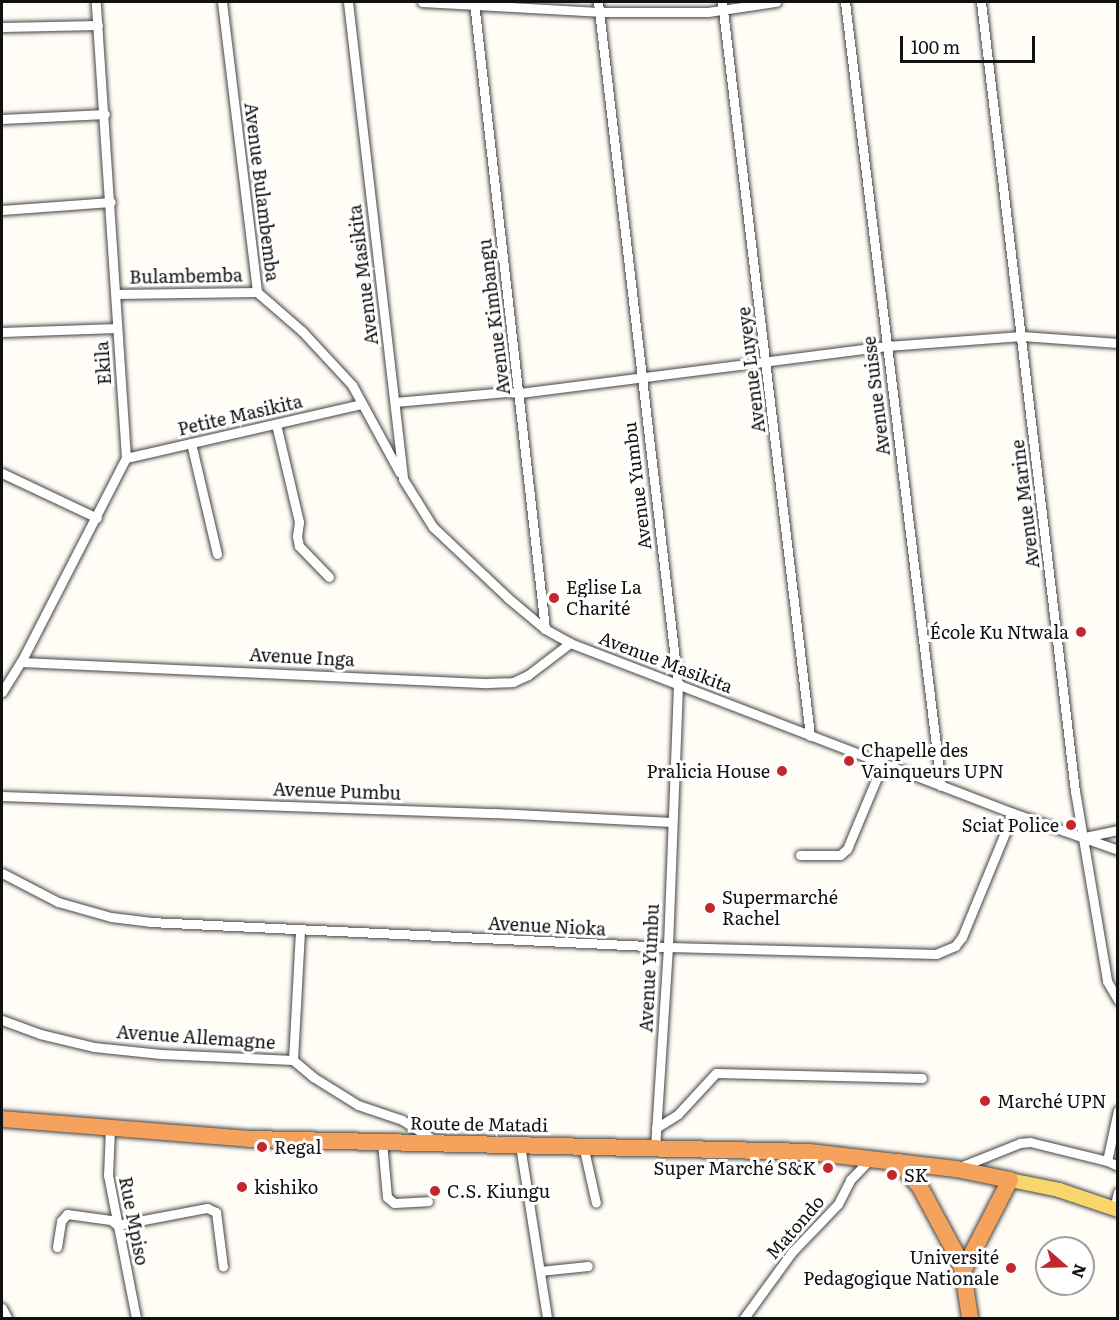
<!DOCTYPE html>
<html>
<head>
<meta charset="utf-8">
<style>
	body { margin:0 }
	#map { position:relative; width:1119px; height:1320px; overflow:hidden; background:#fffdf5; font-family:Literata,serif }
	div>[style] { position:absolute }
	.roads { filter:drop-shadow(0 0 2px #444) drop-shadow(0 0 2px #444) }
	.street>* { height:9px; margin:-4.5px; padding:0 4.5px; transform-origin:4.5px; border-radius:4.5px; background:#fff }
	.primary>* { height:14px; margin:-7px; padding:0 7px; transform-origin:7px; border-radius:7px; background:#f9d66b }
	.highway>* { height:16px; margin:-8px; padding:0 8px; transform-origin:8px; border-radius:8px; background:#f5a25d }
	.dots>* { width:16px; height:16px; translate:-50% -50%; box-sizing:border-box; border:3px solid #fff; border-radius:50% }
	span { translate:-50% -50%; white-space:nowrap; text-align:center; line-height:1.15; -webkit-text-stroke:6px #fff; paint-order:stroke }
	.street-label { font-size:18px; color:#111 }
	.poi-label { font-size:18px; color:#111 }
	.left { translate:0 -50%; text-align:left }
	.right { translate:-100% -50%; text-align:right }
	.frame { position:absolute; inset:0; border:3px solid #111; pointer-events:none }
	.north { position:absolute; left:1035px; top:1236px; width:60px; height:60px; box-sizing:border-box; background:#fff; border:2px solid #a0a0a0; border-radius:50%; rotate:110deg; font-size:16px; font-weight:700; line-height:24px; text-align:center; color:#111 }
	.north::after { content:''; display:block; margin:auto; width:21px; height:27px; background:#c4262e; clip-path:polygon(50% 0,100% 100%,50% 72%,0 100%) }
	.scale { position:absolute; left:900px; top:36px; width:135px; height:27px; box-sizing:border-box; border:3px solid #111; border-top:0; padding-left:8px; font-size:18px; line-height:21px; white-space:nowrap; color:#111; -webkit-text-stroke:4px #fff; paint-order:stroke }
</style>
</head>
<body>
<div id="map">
	<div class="roads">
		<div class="street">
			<i style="left:222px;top:2px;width:292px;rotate:83.1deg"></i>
			<i style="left:257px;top:292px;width:60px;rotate:40.9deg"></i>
			<i style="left:302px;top:331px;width:74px;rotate:47.2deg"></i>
			<i style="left:352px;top:385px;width:100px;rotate:61.4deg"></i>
			<i style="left:348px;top:2px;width:480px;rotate:83.4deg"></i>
			<i style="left:403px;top:479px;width:57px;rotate:58deg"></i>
			<i style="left:433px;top:527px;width:103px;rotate:43.4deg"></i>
			<i style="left:508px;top:598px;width:48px;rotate:40deg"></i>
			<i style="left:545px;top:629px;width:29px;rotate:29deg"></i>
			<i style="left:570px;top:643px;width:474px;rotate:21deg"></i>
			<i style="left:1013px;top:813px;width:111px;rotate:19.4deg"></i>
			<i style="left:422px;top:2px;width:177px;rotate:3.2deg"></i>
			<i style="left:599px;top:12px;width:109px"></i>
			<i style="left:708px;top:12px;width:69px;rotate:-8.4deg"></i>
			<i style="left:474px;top:2px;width:631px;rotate:83.54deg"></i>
			<i style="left:598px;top:2px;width:688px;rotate:83.32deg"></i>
			<i style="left:678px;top:685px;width:262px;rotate:92.2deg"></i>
			<i style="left:668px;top:947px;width:201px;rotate:93.7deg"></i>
			<i style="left:722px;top:2px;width:739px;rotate:83.16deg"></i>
			<i style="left:845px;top:2px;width:790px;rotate:83.02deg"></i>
			<i style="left:981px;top:2px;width:795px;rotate:83.21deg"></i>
			<i style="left:1075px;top:791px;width:193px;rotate:80.4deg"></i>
			<i style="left:1107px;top:981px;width:22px;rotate:60deg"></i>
			<i style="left:2px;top:27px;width:96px;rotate:-1.2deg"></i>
			<i style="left:2px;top:119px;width:103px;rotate:-2.8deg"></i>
			<i style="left:2px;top:210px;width:109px;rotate:-4.2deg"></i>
			<i style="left:116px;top:294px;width:141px;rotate:-0.8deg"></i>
			<i style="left:2px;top:332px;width:115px;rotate:-2deg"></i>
			<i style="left:395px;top:402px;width:112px;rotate:-5.1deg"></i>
			<i style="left:507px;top:392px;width:13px;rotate:4deg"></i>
			<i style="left:520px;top:393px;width:370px;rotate:-7.3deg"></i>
			<i style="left:887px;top:346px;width:135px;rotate:-4.2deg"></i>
			<i style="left:1022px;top:336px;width:96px;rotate:4.2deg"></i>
			<i style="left:276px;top:424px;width:101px;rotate:76.8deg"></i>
			<i style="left:299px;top:522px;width:14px;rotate:98deg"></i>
			<i style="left:297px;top:536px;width:10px;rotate:79deg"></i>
			<i style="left:299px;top:546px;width:43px;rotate:45.9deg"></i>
			<i style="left:191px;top:443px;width:114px;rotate:76.8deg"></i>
			<i style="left:126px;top:458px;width:242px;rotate:-12.9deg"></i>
			<i style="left:2px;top:473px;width:105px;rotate:25.3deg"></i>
			<i style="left:21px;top:662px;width:467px;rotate:2.6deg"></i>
			<i style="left:488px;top:683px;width:25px;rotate:-2deg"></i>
			<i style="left:513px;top:682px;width:17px;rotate:-25deg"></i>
			<i style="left:528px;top:675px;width:53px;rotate:-37.3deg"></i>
			<i style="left:2px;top:692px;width:36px;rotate:-58deg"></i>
			<i style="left:21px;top:662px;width:229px;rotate:-62.8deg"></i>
			<i style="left:126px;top:458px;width:457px;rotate:-93.8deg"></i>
			<i style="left:2px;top:796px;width:493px;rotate:2deg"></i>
			<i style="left:495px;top:813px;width:177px;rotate:2.9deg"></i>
			<i style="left:1085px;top:837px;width:34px;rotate:-12deg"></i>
			<i style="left:800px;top:855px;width:40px"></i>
			<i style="left:840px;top:855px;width:9px;rotate:-41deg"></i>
			<i style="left:847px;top:849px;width:93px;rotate:-67.3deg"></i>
			<i style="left:2px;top:873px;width:63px;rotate:27.4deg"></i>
			<i style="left:58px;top:902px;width:55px;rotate:15.8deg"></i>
			<i style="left:111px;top:917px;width:39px;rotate:7deg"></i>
			<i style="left:150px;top:922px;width:519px;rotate:2.76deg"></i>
			<i style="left:668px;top:947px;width:268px;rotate:1.5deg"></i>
			<i style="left:936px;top:954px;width:21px;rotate:-23deg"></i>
			<i style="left:955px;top:946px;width:11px;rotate:-52deg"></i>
			<i style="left:962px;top:937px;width:134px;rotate:-67.6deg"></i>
			<i style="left:2px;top:1020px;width:40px;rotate:20.2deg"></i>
			<i style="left:40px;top:1034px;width:56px;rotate:13.5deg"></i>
			<i style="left:94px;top:1047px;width:67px;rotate:6deg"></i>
			<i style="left:161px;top:1054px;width:132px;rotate:2.6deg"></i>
			<i style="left:293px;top:1060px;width:26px;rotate:40deg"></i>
			<i style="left:313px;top:1077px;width:53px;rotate:31.9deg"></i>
			<i style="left:358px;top:1105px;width:46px;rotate:18.8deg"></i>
			<i style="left:402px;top:1120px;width:40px;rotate:32deg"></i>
			<i style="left:293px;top:1060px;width:129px;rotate:-86.9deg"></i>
			<i style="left:110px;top:1128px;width:47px;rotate:92.4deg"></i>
			<i style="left:108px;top:1175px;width:146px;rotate:78.9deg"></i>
			<i style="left:656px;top:1128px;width:26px;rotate:-32deg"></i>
			<i style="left:678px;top:1114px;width:56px;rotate:-47.2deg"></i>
			<i style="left:716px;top:1073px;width:206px;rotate:1.4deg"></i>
			<i style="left:382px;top:1142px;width:55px;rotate:84.8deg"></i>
			<i style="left:387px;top:1197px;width:9px;rotate:41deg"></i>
			<i style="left:394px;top:1203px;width:34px;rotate:-3deg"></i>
			<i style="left:520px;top:1145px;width:175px;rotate:81.1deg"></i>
			<i style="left:583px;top:1145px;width:59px;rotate:77.4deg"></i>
			<i style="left:1107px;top:1161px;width:52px;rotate:-77.8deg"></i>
			<i style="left:960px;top:1167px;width:65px;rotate:-21.8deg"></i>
			<i style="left:1020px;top:1143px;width:10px;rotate:-6deg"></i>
			<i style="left:1030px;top:1142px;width:79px;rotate:13.9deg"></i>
			<i style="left:1107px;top:1161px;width:12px;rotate:24deg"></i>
			<i style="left:1114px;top:1209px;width:17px;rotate:-77deg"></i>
			<i style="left:57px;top:1247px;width:26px;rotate:-81deg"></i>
			<i style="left:61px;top:1221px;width:9px;rotate:-49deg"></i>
			<i style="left:67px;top:1214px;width:44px;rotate:7.8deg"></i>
			<i style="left:111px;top:1220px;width:8px;rotate:40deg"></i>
			<i style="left:117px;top:1225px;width:92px;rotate:-10.7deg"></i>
			<i style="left:207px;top:1208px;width:10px;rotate:24deg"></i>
			<i style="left:216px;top:1212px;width:55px;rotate:82.7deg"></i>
			<i style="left:540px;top:1271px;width:48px;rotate:-5.9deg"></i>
			<i style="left:2px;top:1308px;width:11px;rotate:63deg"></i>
			<i style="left:744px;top:1318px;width:82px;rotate:-54deg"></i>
			<i style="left:792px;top:1252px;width:66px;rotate:-46.2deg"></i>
			<i style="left:838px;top:1204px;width:27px;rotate:-63deg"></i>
			<i style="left:850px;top:1180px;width:30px;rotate:-46deg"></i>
		</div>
		<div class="primary">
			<i style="left:1010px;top:1180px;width:50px;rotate:11.5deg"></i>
			<i style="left:1059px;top:1190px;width:62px;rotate:18.7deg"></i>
		</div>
		<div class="highway">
			<i style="left:2px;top:1119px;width:249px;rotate:4.6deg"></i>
			<i style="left:250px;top:1139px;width:559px;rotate:1.33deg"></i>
			<i style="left:809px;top:1152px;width:148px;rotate:6.6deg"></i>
			<i style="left:956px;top:1169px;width:55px;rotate:11.5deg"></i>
			<i style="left:1010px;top:1180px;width:102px;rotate:117.3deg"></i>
			<i style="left:899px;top:1162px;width:33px;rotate:50deg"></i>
			<i style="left:920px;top:1187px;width:74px;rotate:61.7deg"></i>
			<i style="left:955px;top:1252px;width:21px;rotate:67deg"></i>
			<i style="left:963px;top:1271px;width:48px;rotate:81.5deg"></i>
		</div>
	</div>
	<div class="dots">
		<i style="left:554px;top:598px;background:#c4262e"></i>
		<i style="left:1081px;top:632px;background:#c4262e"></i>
		<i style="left:849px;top:761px;background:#c4262e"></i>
		<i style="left:782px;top:771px;background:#c4262e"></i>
		<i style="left:1071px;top:825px;background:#c4262e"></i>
		<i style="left:710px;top:908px;background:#c4262e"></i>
		<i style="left:985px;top:1101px;background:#c4262e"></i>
		<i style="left:262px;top:1147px;background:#c4262e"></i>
		<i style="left:828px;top:1168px;background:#c4262e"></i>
		<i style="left:892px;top:1175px;background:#c4262e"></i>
		<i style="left:242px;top:1187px;background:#c4262e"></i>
		<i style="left:435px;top:1191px;background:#c4262e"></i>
		<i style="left:1011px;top:1268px;background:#c4262e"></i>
	</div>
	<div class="street-label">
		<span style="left:262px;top:192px;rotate:83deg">Avenue Bulambemba</span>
		<span style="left:363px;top:275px;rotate:-97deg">Avenue Masikita</span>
		<span style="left:186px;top:276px;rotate:-1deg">Bulambemba</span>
		<span style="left:494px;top:317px;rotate:-97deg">Avenue Kimbangu</span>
		<span style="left:103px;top:363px;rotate:-94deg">Ekila</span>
		<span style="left:751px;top:370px;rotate:-97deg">Avenue Luyeye</span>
		<span style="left:876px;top:396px;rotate:-97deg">Avenue Suisse</span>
		<span style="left:240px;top:415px;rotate:-13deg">Petite Masikita</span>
		<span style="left:637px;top:486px;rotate:-97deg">Avenue Yumbu</span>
		<span style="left:1025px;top:504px;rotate:-97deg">Avenue Marine</span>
		<span style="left:302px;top:657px;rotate:3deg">Avenue Inga</span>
		<span style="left:666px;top:662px;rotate:21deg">Avenue Masikita</span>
		<span style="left:337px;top:791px;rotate:2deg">Avenue Pumbu</span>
		<span style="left:547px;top:926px;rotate:3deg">Avenue Nioka</span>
		<span style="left:649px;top:968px;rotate:-87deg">Avenue Yumbu</span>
		<span style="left:196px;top:1037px;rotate:4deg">Avenue Allemagne</span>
		<span style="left:479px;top:1124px;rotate:1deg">Route de Matadi</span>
		<span style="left:134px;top:1221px;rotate:79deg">Rue Mpiso</span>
		<span style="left:795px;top:1227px;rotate:-49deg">Matondo</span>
	</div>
	<div class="poi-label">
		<span class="left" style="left:566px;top:598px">Eglise La<br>Charité</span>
		<span class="right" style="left:1069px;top:632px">École Ku Ntwala</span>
		<span class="left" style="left:861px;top:761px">Chapelle des<br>Vainqueurs UPN</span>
		<span class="right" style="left:770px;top:771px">Pralicia House</span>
		<span class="right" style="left:1059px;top:825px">Sciat Police</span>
		<span class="left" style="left:722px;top:908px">Supermarché<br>Rachel</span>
		<span class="left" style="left:997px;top:1101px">Marché UPN</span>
		<span class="left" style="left:274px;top:1147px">Regal</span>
		<span class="right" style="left:816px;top:1168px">Super Marché S&amp;K</span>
		<span class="left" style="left:904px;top:1175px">SK</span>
		<span class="left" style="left:254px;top:1187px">kishiko</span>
		<span class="left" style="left:447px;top:1191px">C.S. Kiungu</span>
		<span class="right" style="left:999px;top:1268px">Université<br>Pedagogique Nationale</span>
	</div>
	<div class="frame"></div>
	<div class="north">N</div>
	<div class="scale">100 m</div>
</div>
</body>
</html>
